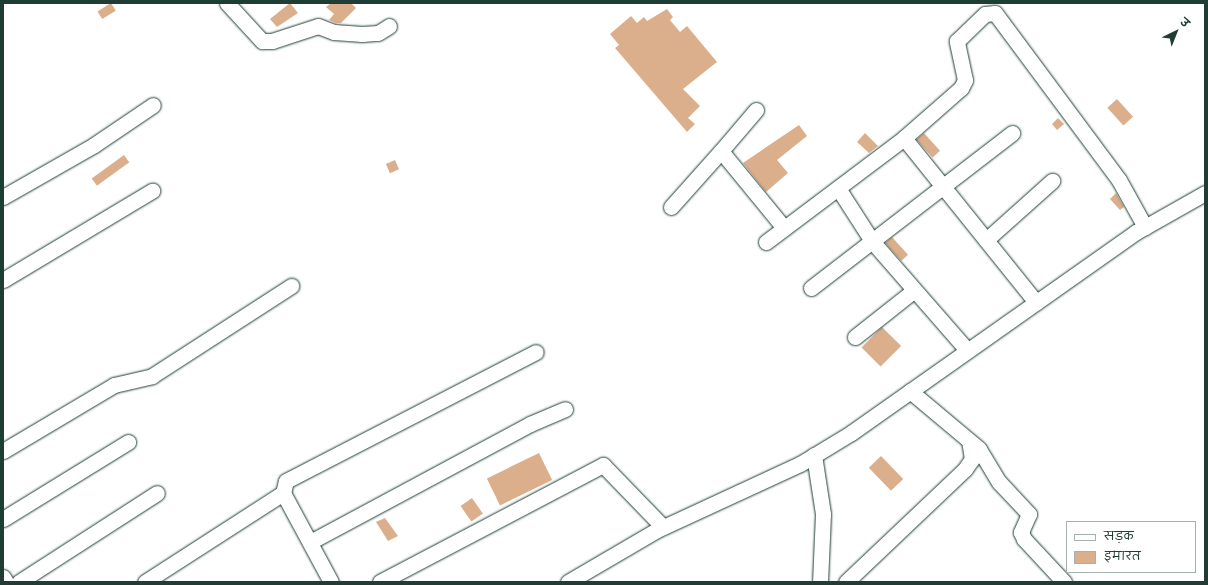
<!DOCTYPE html>
<html>
<head>
<meta charset="utf-8">
<style>
	body { margin:0 }
	#map { position:relative; width:1208px; height:585px; overflow:hidden; background:#fff; font-family:"Balsamiq Sans","Playpen Sans Deva",sans-serif }
	div>[style] { position:absolute }
	.building>* { inset:0; background:#dbaf8c; transform-origin:0 0 }
	.roads { filter:drop-shadow(0 0 1px #1f3d34) drop-shadow(0 0 1px #1f3d34) }
	.minor>* { height:15px; margin:-7.5px; padding:0 7.5px; transform-origin:7.5px; border-radius:7.5px; background:#fff }
	span { translate:-50% -50%; white-space:nowrap; text-align:center; line-height:1.15; -webkit-text-stroke:4px #fff; paint-order:stroke }
	.frame { position:absolute; inset:0; border:4px solid #1f3d34; pointer-events:none }
	.legend { position:absolute; left:1066px; top:521px; width:130px; height:52px; box-sizing:border-box; background:#fff; border:1px solid #a5b1ae; margin:0; padding:5px 7px; list-style:none; font-size:12px; color:#1f3d34 }
	.legend li { display:flex; align-items:center; gap:8px; height:20px }
	.legend b { width:20px; border:1px solid #a5b1ae }
	.north { position:absolute; left:1156px; top:12px; width:40px; height:40px; -webkit-text-stroke:3px #fff; paint-order:stroke; rotate:43deg; font-size:11px; font-weight:700; line-height:16px; text-align:center; color:#1f3d34 }
	.north::after { content:''; display:block; margin:auto; width:14px; height:18px; background:#1f3d34; clip-path:polygon(50% 0,100% 100%,50% 72%,0 100%) }
</style>
</head>
<body>
<div id="map">
	<div class="building">
		<i style="left:111px;top:3px;width:9px;height:16px;rotate:58deg"></i>
		<i style="clip-path:polygon(290px 3px,298px 13px,277px 27px,270px 19px)"></i>
		<i style="clip-path:polygon(331px 3px,351px 3px,356px 8px,341px 23px,336px 23px,329px 20px,334px 14px,326px 7px)"></i>
		<i style="clip-path:polygon(667px 9px,673px 17px,670px 20px,680px 32px,687px 26px,717px 62px,683px 89px,700px 106px,688px 118px,695px 124px,687px 132px,615px 48px,619px 45px,610px 34px,631px 16px,637px 23px,644px 17px,647px 21px)"></i>
		<i style="left:1117px;top:99px;width:24px;height:13px;rotate:48deg"></i>
		<i style="clip-path:polygon(1058px 118px,1064px 124px,1057px 130px,1052px 124px)"></i>
		<i style="clip-path:polygon(799px 125px,807px 136px,777px 160px,788px 173px,766px 192px,743px 163px)"></i>
		<i style="clip-path:polygon(865px 133px,878px 146px,869px 153px,857px 142px)"></i>
		<i style="left:924px;top:133px;width:24px;height:10px;rotate:48deg"></i>
		<i style="left:124px;top:155px;width:9px;height:40px;rotate:54deg"></i>
		<i style="left:395px;top:160px;width:10px;height:10px;rotate:66deg"></i>
		<i style="clip-path:polygon(1116px 193px,1124px 207px,1120px 210px,1110px 199px)"></i>
		<i style="left:892px;top:237px;width:24px;height:9px;rotate:48deg"></i>
		<i style="left:882px;top:327px;width:27px;height:29px;rotate:45deg"></i>
		<i style="left:539px;top:453px;width:30px;height:58px;rotate:64deg"></i>
		<i style="left:881px;top:456px;width:32px;height:17px;rotate:46deg"></i>
		<i style="left:472px;top:498px;width:19px;height:14px;rotate:55deg"></i>
		<i style="clip-path:polygon(385px 518px,398px 536px,388px 541px,376px 522px)"></i>
	</div>
	<div class="roads">
		<div class="minor">
			<i style="left:227px;top:3px;width:52px;rotate:47.4deg"></i>
			<i style="left:262px;top:41px;width:10px"></i>
			<i style="left:272px;top:41px;width:48px;rotate:-18.1deg"></i>
			<i style="left:318px;top:26px;width:17px;rotate:21deg"></i>
			<i style="left:334px;top:32px;width:28px;rotate:4deg"></i>
			<i style="left:362px;top:34px;width:16px;rotate:-4deg"></i>
			<i style="left:378px;top:33px;width:13px;rotate:-32deg"></i>
			<i style="left:904px;top:138px;width:76px;rotate:-41.3deg"></i>
			<i style="left:961px;top:88px;width:9px;rotate:-63deg"></i>
			<i style="left:965px;top:80px;width:40px;rotate:-102deg"></i>
			<i style="left:957px;top:41px;width:39px;rotate:-44deg"></i>
			<i style="left:985px;top:14px;width:10px;rotate:-6deg"></i>
			<i style="left:995px;top:13px;width:208px;rotate:53.4deg"></i>
			<i style="left:1119px;top:180px;width:54px;rotate:61deg"></i>
			<i style="left:721px;top:151px;width:54px;rotate:-49.5deg"></i>
			<i style="left:3px;top:197px;width:105px;rotate:-29.7deg"></i>
			<i style="left:94px;top:145px;width:71px;rotate:-34.1deg"></i>
			<i style="left:671px;top:207px;width:75px;rotate:-48.2deg"></i>
			<i style="left:721px;top:151px;width:99px;rotate:50.7deg"></i>
			<i style="left:986px;top:240px;width:89px;rotate:-41.8deg"></i>
			<i style="left:766px;top:242px;width:173px;rotate:-37deg"></i>
			<i style="left:904px;top:138px;width:211px;rotate:51.2deg"></i>
			<i style="left:3px;top:280px;width:174px;rotate:-30.9deg"></i>
			<i style="left:811px;top:288px;width:77px;rotate:-37.6deg"></i>
			<i style="left:872px;top:241px;width:63px;rotate:-122.7deg"></i>
			<i style="left:855px;top:337px;width:74px;rotate:-38.4deg"></i>
			<i style="left:967px;top:350px;width:145px;rotate:-131.1deg"></i>
			<i style="left:872px;top:241px;width:177px;rotate:-37.6deg"></i>
			<i style="left:910px;top:391px;width:90px;rotate:40deg"></i>
			<i style="left:979px;top:449px;width:39px;rotate:59deg"></i>
			<i style="left:999px;top:482px;width:44px;rotate:46.8deg"></i>
			<i style="left:1029px;top:514px;width:20px;rotate:114deg"></i>
			<i style="left:1021px;top:532px;width:8px;rotate:67deg"></i>
			<i style="left:1024px;top:539px;width:59px;rotate:47.1deg"></i>
			<i style="left:3px;top:451px;width:129px;rotate:-30.7deg"></i>
			<i style="left:114px;top:385px;width:39px;rotate:-13deg"></i>
			<i style="left:152px;top:376px;width:166px;rotate:-32.9deg"></i>
			<i style="left:814px;top:455px;width:60px;rotate:81.3deg"></i>
			<i style="left:823px;top:514px;width:68px;rotate:92.5deg"></i>
			<i style="left:3px;top:519px;width:147px;rotate:-31.6deg"></i>
			<i style="left:310px;top:542px;width:250px;rotate:-28.2deg"></i>
			<i style="left:530px;top:424px;width:38px;rotate:-23deg"></i>
			<i style="left:3px;top:577px;width:6px;rotate:59deg"></i>
			<i style="left:19px;top:582px;width:164px;rotate:-32.8deg"></i>
			<i style="left:145px;top:582px;width:164px;rotate:-32.8deg"></i>
			<i style="left:331px;top:582px;width:101px;rotate:-118.3deg"></i>
			<i style="left:283px;top:493px;width:12px;rotate:-76deg"></i>
			<i style="left:286px;top:481px;width:281px;rotate:-27.3deg"></i>
			<i style="left:380px;top:582px;width:252px;rotate:-27.7deg"></i>
			<i style="left:603px;top:465px;width:86px;rotate:45.9deg"></i>
			<i style="left:568px;top:582px;width:103px;rotate:-30.3deg"></i>
			<i style="left:657px;top:530px;width:157px;rotate:-24.8deg"></i>
			<i style="left:800px;top:464px;width:60px;rotate:-31.3deg"></i>
			<i style="left:851px;top:433px;width:349px;rotate:-35.2deg"></i>
			<i style="left:1136px;top:232px;width:79px;rotate:-29.5deg"></i>
			<i style="left:846px;top:582px;width:164px;rotate:-43.5deg"></i>
			<i style="left:965px;top:469px;width:12px;rotate:-55deg"></i>
			<i style="left:972px;top:459px;width:18px;rotate:-99deg"></i>
		</div>
	</div>
	<div class="frame"></div>
	<ul class="legend">
	<li><b style="height:5px;background:#fff"></b>सड़क</li>
	<li><b style="height:11px;background:#dbaf8c"></b>इमारत</li>
	</ul>
	<div class="north">उ</div>
</div>
</body>
</html>
